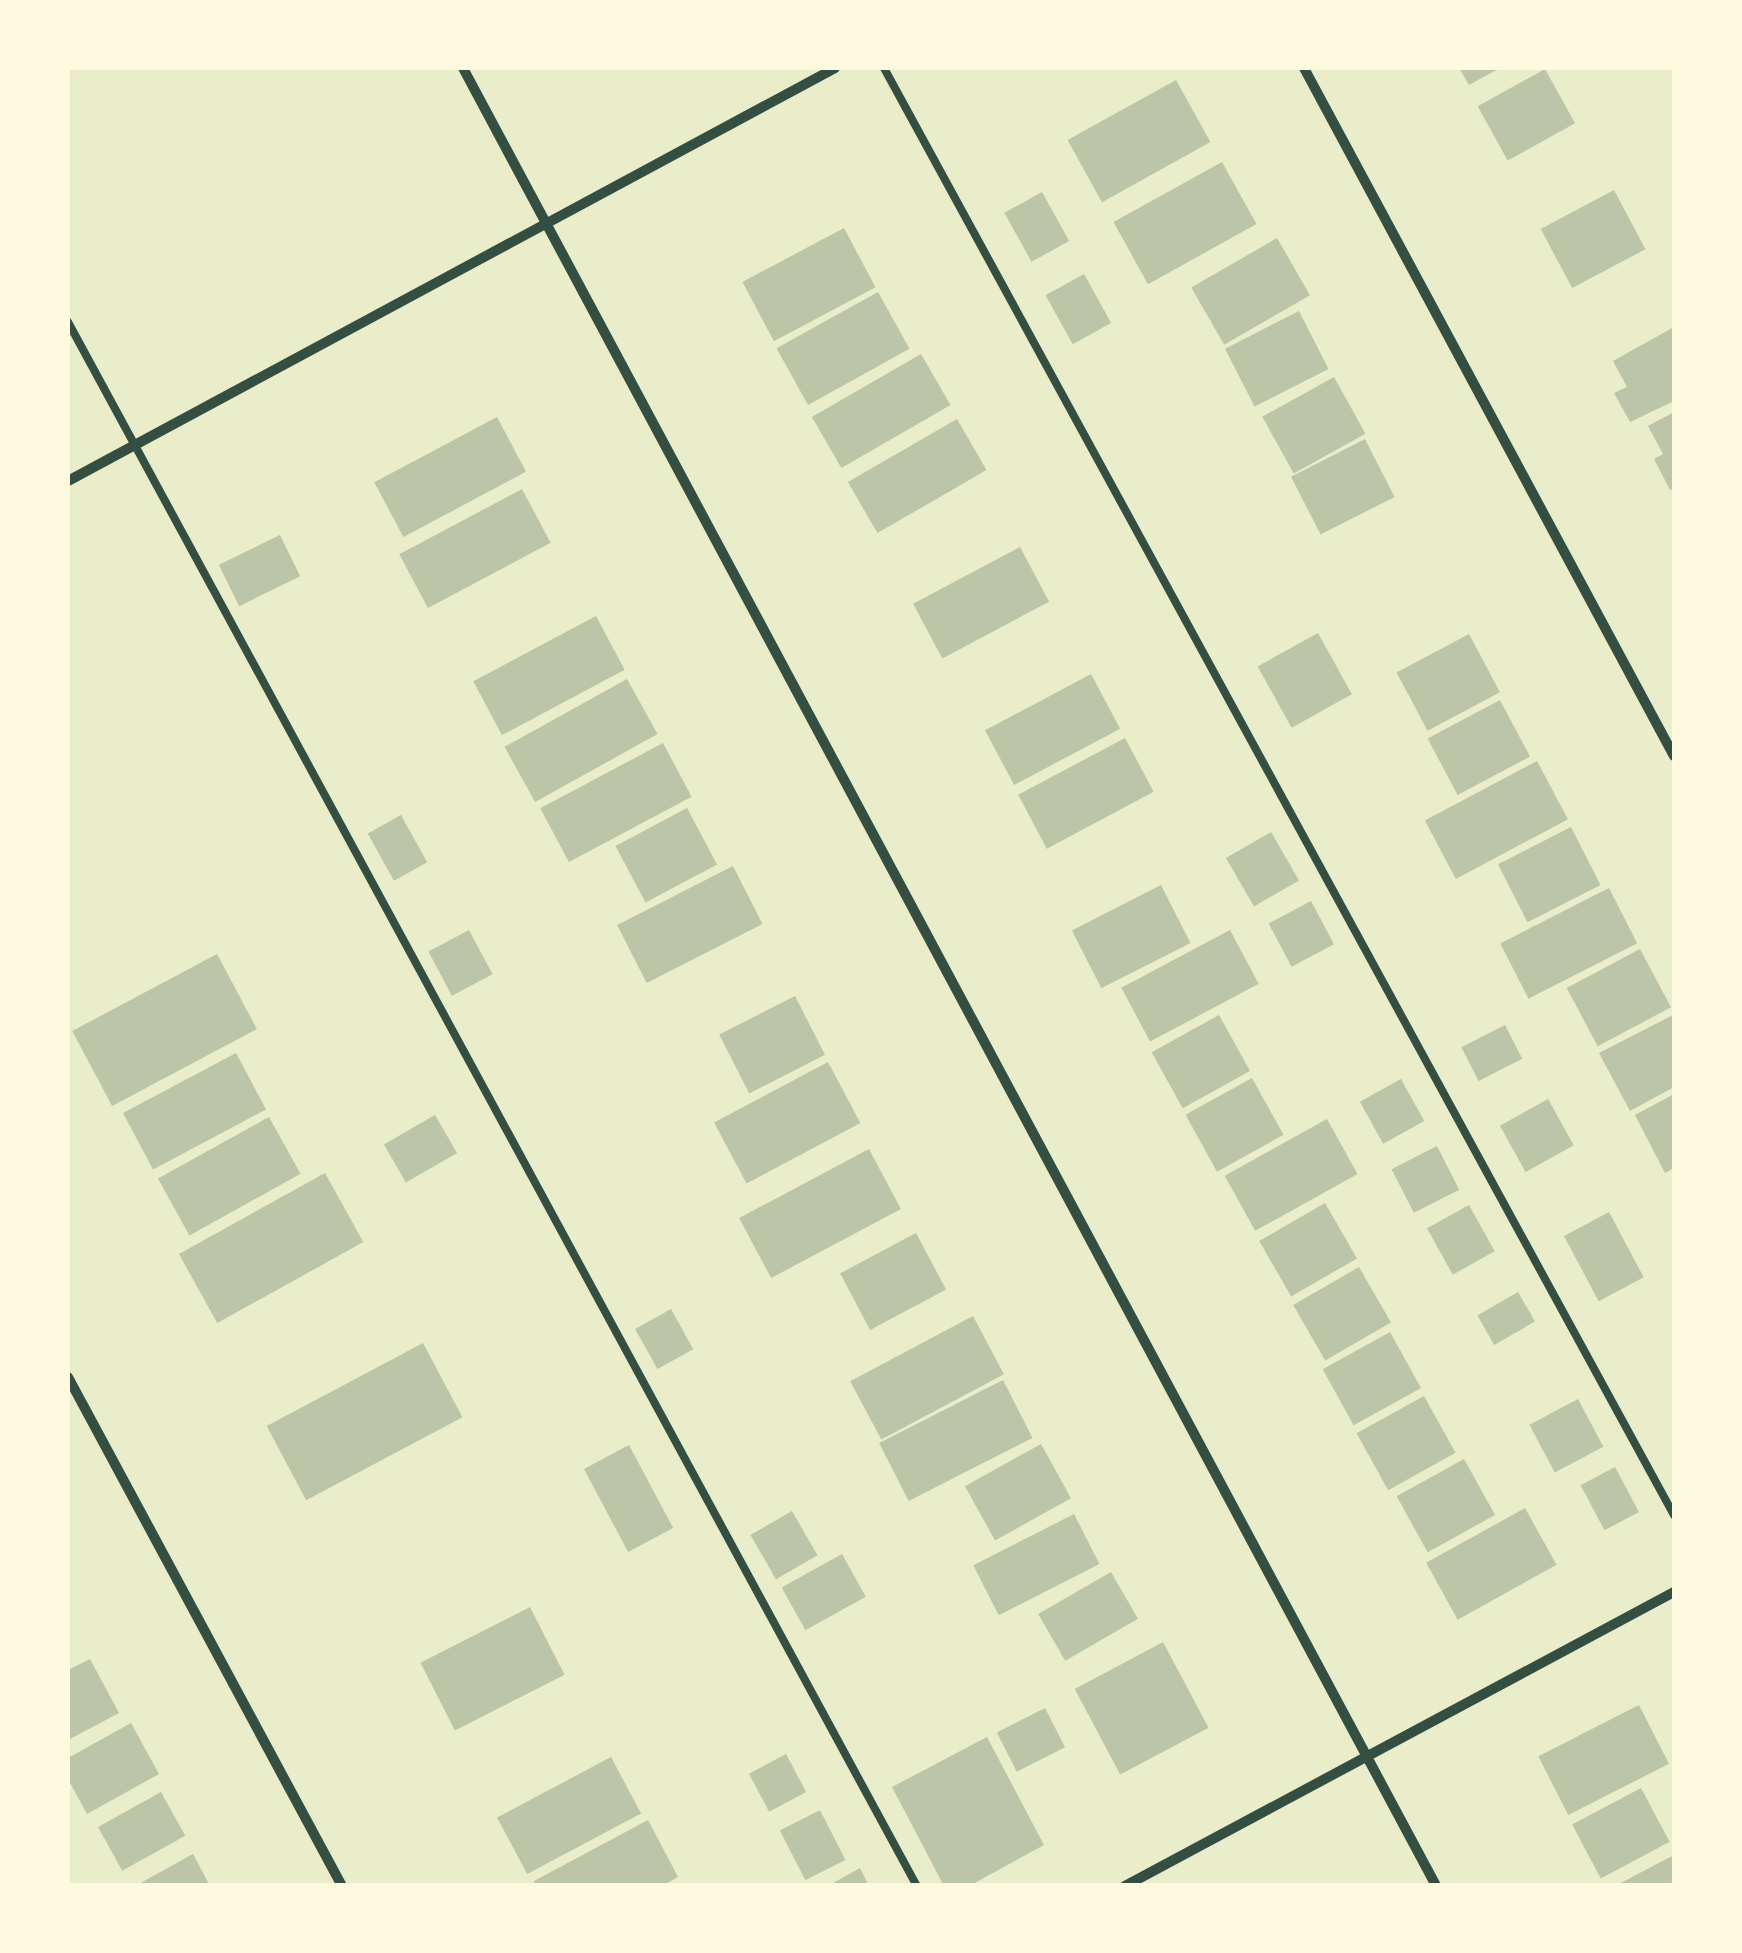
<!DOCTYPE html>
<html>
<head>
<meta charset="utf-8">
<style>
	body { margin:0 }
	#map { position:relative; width:1742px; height:1953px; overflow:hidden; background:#e9edc9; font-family:"IBM Plex Sans",sans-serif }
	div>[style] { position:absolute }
	.building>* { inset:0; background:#bcc5a7; transform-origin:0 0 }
	.service>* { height:8px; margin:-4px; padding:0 4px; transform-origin:4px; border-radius:4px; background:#344e41 }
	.minor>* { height:10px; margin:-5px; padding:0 5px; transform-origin:5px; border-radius:5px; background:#344e41 }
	span { translate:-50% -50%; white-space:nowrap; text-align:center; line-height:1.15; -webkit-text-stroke:8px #fefae0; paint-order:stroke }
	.frame { position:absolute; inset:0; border:70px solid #fefae0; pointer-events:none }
</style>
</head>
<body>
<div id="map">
	<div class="building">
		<i style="clip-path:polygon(1459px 68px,1500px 68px,1469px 85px)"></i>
		<i style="left:1545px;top:69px;width:62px;height:77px;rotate:61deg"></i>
		<i style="left:1176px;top:80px;width:71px;height:124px;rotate:61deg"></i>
		<i style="left:1222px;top:162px;width:71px;height:124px;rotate:61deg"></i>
		<i style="left:1614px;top:190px;width:67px;height:83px;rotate:62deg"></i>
		<i style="left:1042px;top:192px;width:56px;height:43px;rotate:61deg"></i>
		<i style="left:844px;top:228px;width:67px;height:115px;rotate:62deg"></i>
		<i style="left:1277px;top:238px;width:66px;height:99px;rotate:60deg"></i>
		<i style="left:1084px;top:274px;width:56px;height:44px;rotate:61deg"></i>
		<i style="left:878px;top:292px;width:65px;height:116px;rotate:61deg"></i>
		<i style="left:1299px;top:311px;width:65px;height:83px;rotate:63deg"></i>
		<i style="clip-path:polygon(1674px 327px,1674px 401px,1630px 422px,1614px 393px,1627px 387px,1613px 361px)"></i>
		<i style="left:921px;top:354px;width:59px;height:126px;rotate:60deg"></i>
		<i style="left:1334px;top:377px;width:65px;height:82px;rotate:61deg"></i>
		<i style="clip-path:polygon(1674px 412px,1674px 488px,1670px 490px,1654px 459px,1663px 454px,1648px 426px)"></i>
		<i style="left:497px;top:417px;width:62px;height:139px;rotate:62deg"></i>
		<i style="left:957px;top:419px;width:59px;height:126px;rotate:60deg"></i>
		<i style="left:1365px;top:439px;width:65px;height:83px;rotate:63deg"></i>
		<i style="left:522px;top:489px;width:61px;height:139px;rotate:62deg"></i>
		<i style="left:280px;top:535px;width:46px;height:68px;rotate:64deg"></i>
		<i style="left:1020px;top:547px;width:62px;height:121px;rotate:62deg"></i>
		<i style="left:596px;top:616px;width:61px;height:139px;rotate:62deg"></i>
		<i style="left:1318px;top:633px;width:70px;height:69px;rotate:61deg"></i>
		<i style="left:1469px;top:634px;width:66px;height:82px;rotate:62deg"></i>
		<i style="left:1091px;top:674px;width:62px;height:120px;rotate:62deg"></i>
		<i style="left:627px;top:679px;width:63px;height:140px;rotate:61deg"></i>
		<i style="left:1500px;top:700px;width:64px;height:82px;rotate:62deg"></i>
		<i style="left:1125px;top:738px;width:61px;height:121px;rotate:62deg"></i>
		<i style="left:663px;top:743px;width:61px;height:139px;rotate:62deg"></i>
		<i style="left:1537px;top:761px;width:66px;height:127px;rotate:62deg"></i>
		<i style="left:687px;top:808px;width:64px;height:81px;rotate:62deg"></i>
		<i style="left:401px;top:815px;width:54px;height:38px;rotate:61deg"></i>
		<i style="left:1571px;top:827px;width:65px;height:82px;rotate:63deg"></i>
		<i style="left:1271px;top:832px;width:56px;height:52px;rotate:60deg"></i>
		<i style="left:733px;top:866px;width:65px;height:130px;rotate:63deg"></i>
		<i style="left:1161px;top:885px;width:65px;height:100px;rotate:63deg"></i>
		<i style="left:1609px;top:888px;width:62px;height:122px;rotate:63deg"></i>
		<i style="left:1311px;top:901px;width:49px;height:48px;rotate:62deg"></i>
		<i style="left:469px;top:930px;width:50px;height:46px;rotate:62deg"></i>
		<i style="left:1230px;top:930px;width:61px;height:123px;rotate:62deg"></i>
		<i style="left:1640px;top:949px;width:66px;height:83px;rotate:62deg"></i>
		<i style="left:217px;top:954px;width:85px;height:164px;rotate:62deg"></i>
		<i style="left:795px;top:996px;width:66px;height:85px;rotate:63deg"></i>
		<i style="left:1219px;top:1015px;width:64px;height:77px;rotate:61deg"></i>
		<i style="clip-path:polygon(1673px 1015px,1674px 1087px,1630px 1111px,1599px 1053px)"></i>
		<i style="left:1505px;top:1025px;width:38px;height:49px;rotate:63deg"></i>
		<i style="left:236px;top:1053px;width:64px;height:128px;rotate:62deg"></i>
		<i style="left:828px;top:1062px;width:69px;height:129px;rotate:62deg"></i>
		<i style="left:1252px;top:1078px;width:65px;height:76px;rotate:61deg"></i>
		<i style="left:1401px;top:1079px;width:48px;height:47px;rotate:61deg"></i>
		<i style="clip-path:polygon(1674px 1094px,1674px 1168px,1665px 1173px,1635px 1115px)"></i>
		<i style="left:1548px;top:1099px;width:53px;height:55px;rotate:61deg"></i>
		<i style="left:435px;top:1115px;width:44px;height:59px;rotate:60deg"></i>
		<i style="left:269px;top:1117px;width:65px;height:127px;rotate:61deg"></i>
		<i style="left:1327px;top:1119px;width:63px;height:117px;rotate:61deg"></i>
		<i style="left:1437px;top:1146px;width:49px;height:51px;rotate:63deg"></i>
		<i style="left:869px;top:1149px;width:68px;height:147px;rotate:62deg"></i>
		<i style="left:325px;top:1173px;width:79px;height:167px;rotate:61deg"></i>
		<i style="left:1325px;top:1203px;width:64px;height:76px;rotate:60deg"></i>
		<i style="left:1469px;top:1205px;width:53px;height:48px;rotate:61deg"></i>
		<i style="left:1609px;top:1212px;width:74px;height:51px;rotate:62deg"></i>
		<i style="left:916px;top:1233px;width:64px;height:86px;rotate:62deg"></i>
		<i style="left:1359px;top:1267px;width:64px;height:76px;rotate:60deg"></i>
		<i style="left:1518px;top:1292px;width:34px;height:47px;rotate:60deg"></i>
		<i style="left:671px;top:1309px;width:46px;height:41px;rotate:61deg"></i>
		<i style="left:973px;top:1316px;width:66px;height:139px;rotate:62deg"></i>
		<i style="left:1390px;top:1332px;width:64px;height:77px;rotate:61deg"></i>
		<i style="left:423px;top:1343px;width:84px;height:177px;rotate:62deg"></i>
		<i style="left:1003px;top:1380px;width:65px;height:139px;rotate:63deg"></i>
		<i style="left:1424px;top:1396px;width:65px;height:77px;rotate:61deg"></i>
		<i style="left:1578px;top:1399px;width:54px;height:55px;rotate:62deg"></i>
		<i style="left:1041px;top:1444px;width:62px;height:87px;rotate:61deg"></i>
		<i style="left:629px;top:1445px;width:94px;height:51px;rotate:62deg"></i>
		<i style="left:1464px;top:1459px;width:64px;height:77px;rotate:61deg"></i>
		<i style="left:1615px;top:1467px;width:51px;height:39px;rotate:62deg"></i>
		<i style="left:1525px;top:1508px;width:65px;height:113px;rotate:61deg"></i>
		<i style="left:792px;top:1511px;width:51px;height:48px;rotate:60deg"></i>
		<i style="left:1074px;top:1514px;width:56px;height:113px;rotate:63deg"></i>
		<i style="left:842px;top:1554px;width:49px;height:69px;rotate:61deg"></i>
		<i style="left:1111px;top:1572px;width:54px;height:84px;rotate:60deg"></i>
		<i style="left:530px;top:1607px;width:76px;height:123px;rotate:63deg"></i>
		<i style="left:1163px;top:1642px;width:97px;height:100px;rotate:62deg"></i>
		<i style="clip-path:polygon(90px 1659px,119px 1713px,68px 1740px,68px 1670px)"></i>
		<i style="left:1639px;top:1705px;width:66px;height:113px;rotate:63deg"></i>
		<i style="left:1045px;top:1708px;width:44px;height:54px;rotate:63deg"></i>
		<i style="clip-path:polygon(131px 1723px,159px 1774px,87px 1814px,68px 1779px,68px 1758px)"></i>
		<i style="clip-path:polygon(987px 1737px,1044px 1845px,969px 1886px,944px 1886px,892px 1787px)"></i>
		<i style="left:786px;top:1754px;width:43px;height:42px;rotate:62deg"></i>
		<i style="left:611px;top:1757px;width:64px;height:129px;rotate:62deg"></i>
		<i style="left:1641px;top:1788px;width:61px;height:78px;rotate:62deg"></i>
		<i style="left:161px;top:1792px;width:50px;height:72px;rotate:61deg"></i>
		<i style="left:820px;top:1810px;width:56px;height:45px;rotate:63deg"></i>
		<i style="clip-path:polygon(648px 1820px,678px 1877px,662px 1886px,536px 1886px,534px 1881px)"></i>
		<i style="clip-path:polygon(193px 1854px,210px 1886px,135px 1886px)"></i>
		<i style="clip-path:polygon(1674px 1855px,1674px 1886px,1615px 1886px)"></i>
		<i style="clip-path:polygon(860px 1868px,869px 1886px,828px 1886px)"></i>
	</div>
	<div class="service">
		<i style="left:884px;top:68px;width:1649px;rotate:61.37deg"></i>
		<i style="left:68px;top:322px;width:1780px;rotate:61.51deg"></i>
	</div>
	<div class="minor">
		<i style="left:463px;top:68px;width:2062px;rotate:61.84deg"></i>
		<i style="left:1304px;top:68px;width:781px;rotate:61.73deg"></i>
		<i style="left:68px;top:481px;width:871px;rotate:-28.3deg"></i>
		<i style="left:68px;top:1377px;width:578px;rotate:61.71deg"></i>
		<i style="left:1125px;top:1886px;width:623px;rotate:-28.17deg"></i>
	</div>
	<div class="frame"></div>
</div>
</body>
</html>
